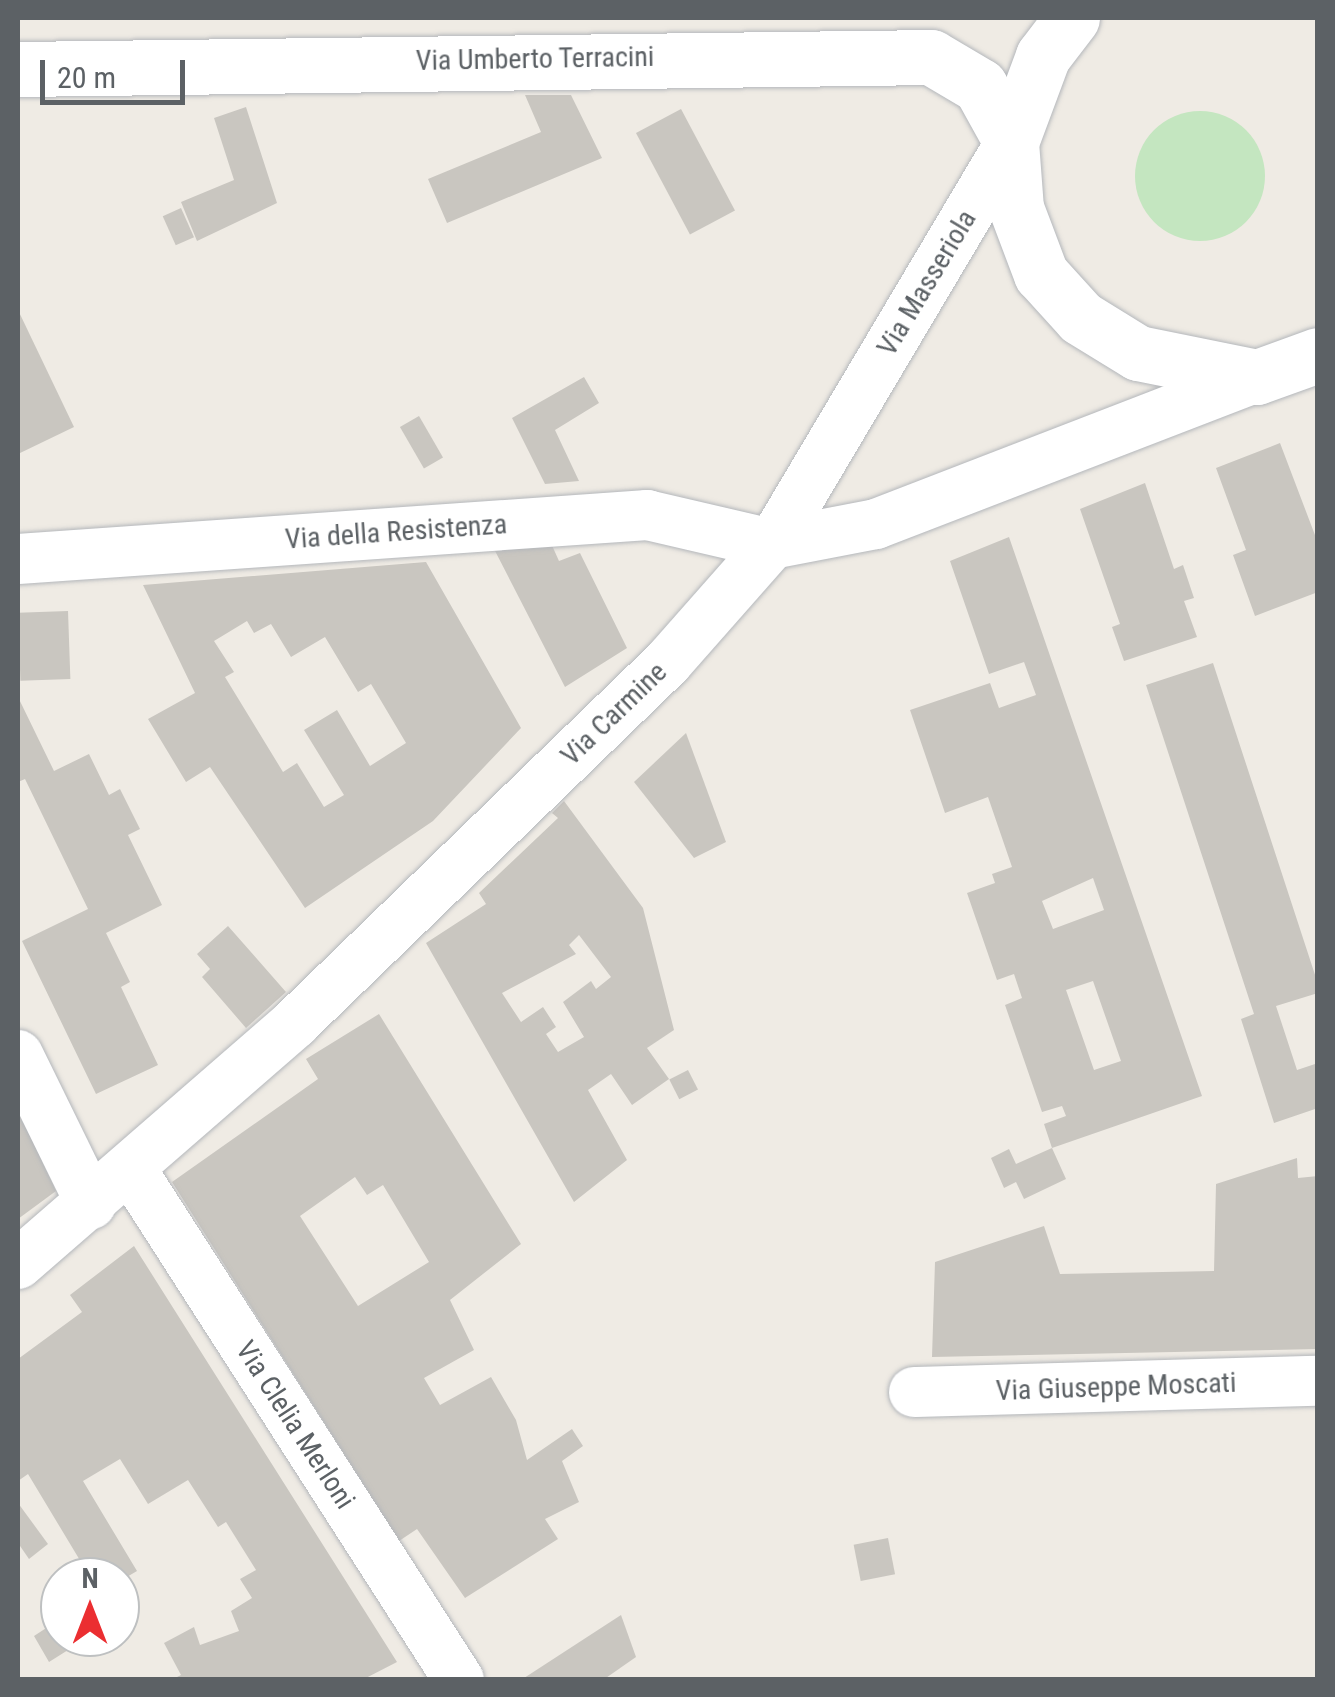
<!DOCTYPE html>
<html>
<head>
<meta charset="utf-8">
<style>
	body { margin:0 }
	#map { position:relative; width:1335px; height:1697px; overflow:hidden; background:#efebe4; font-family:"Roboto Condensed",sans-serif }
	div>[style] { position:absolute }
	.green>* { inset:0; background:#c4e6c0 }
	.round { border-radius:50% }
	.building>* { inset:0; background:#c9c6c0; transform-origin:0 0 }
	.roads { filter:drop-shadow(0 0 2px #b4b7bb) drop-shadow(0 0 2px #b4b7bb) }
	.street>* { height:50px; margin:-25px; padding:0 25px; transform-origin:25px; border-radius:25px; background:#fff }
	.secondary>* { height:55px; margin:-27.5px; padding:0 27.5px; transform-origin:27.5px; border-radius:27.5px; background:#fff }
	span { translate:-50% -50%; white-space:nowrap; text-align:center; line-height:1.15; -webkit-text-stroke:8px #fff; paint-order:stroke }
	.street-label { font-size:28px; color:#5c6165 }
	.frame { position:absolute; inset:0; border:20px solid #5c6165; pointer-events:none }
	.north { position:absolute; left:40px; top:1557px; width:100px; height:100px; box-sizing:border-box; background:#fff; border:2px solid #bec0c1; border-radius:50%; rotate:0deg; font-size:28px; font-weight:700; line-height:40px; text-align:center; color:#5c6165 }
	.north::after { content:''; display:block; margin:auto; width:35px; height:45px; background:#eb2e31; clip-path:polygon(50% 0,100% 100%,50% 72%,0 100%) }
	.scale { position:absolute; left:40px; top:60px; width:145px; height:45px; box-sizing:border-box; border:5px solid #5c6165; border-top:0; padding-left:12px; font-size:30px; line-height:35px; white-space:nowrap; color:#5c6165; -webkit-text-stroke:8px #fff; paint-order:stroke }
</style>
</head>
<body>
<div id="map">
	<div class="green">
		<i class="round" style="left:1135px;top:111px;width:130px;height:130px"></i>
	</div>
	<div class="building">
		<i style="clip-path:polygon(525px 95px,571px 95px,602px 158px,447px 223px,428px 179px,541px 132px)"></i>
		<i style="clip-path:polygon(246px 107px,277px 203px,197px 241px,181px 202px,234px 180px,214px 118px)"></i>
		<i style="left:681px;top:109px;width:115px;height:51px;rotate:62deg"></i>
		<i style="left:181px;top:208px;width:32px;height:20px;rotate:66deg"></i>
		<i style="clip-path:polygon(18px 310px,74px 427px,18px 454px)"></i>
		<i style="clip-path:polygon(584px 377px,599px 403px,555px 430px,579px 481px,545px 484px,512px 418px)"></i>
		<i style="left:419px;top:416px;width:48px;height:22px;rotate:60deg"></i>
		<i style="clip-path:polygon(1280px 443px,1318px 543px,1318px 592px,1255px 616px,1233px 555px,1246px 550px,1216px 468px)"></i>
		<i style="clip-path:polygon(1145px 483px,1174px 569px,1183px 565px,1194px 598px,1184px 601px,1197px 637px,1124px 661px,1112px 627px,1120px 624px,1080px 509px)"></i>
		<i style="clip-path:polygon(evenodd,1009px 537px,1202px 1096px,1052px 1148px,1044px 1124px,1066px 1116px,1062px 1106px,1042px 1112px,1005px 1005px,1022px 998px,1014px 974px,997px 980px,967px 893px,995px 883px,992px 874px,1012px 867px,988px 797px,945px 813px,910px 710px,990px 683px,999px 708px,1036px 695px,1024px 662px,989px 674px,950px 561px,1009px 537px,1093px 878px,1104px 910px,1053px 929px,1042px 901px,1093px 878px,1009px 537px,1093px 981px,1121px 1061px,1094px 1070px,1066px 990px,1093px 981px)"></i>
		<i style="clip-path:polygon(550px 541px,559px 561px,580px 553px,627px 648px,565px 687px,493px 547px)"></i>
		<i style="clip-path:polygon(evenodd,426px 562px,521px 728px,433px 821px,305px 908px,210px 767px,186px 782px,148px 719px,195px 693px,143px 585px,426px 562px,247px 621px,254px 633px,271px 624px,291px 657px,325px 637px,358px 692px,371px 684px,406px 743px,370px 766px,337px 710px,304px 730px,344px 795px,324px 807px,297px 763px,283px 772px,225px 677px,234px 672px,214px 641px,247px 621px)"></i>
		<i style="left:68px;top:611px;width:68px;height:50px;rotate:88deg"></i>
		<i style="clip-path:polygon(1213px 663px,1318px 984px,1318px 993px,1276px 1006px,1297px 1070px,1318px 1063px,1318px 1108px,1274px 1123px,1241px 1019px,1254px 1014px,1146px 685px)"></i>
		<i style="clip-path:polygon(18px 697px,54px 771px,89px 754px,109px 795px,120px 789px,140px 829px,128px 835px,162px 905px,106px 933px,130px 982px,121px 987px,158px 1065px,96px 1094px,22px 941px,88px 909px,25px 779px,18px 782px)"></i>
		<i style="clip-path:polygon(686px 733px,726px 842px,694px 858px,634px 782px)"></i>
		<i style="clip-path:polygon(evenodd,564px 801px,643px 908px,674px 1030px,647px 1048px,669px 1079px,632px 1105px,611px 1074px,588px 1090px,627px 1160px,574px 1202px,426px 943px,486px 904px,479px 893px,558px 818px,552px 813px,564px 801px,579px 935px,611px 977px,596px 989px,591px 981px,563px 1002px,584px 1037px,558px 1052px,546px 1034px,556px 1027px,543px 1007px,521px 1022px,502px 993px,576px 954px,569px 945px,579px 935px)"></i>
		<i style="clip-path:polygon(228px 926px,286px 992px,246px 1028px,202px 977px,210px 969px,197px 954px)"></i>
		<i style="clip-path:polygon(evenodd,379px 1014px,521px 1244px,450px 1300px,474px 1350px,424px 1378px,440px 1405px,491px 1377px,516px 1420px,527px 1460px,572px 1429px,583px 1446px,562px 1461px,579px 1502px,545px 1519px,558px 1539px,465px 1598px,417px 1529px,399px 1541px,172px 1182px,318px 1079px,306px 1059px,379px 1014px,355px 1177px,367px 1195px,383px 1185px,429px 1262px,358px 1306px,300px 1216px,355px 1177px)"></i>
		<i style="left:688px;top:1070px;width:22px;height:21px;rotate:63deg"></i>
		<i style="clip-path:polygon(18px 1109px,56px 1191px,18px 1219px)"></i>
		<i style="clip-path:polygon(1052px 1148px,1066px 1179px,1024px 1199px,1016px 1182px,1004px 1188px,991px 1158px,1009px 1149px,1016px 1164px)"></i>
		<i style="clip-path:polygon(1297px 1158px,1298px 1178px,1318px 1176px,1318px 1349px,932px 1357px,935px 1262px,1044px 1226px,1060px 1274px,1214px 1271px,1216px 1184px)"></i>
		<i style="clip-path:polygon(134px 1246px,397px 1662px,362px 1680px,171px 1680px,181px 1675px,164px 1643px,194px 1627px,200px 1645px,239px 1631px,231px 1611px,252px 1598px,240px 1579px,256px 1570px,226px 1522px,218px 1527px,188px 1480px,148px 1504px,120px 1459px,83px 1481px,137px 1571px,120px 1581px,90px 1577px,28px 1474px,18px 1481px,18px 1359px,82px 1312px,70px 1295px)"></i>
		<i style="clip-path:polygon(18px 1503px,48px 1544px,29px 1559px,18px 1543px)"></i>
		<i style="left:888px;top:1538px;width:37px;height:35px;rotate:79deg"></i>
		<i style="clip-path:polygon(621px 1615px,636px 1657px,603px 1680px,521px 1680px)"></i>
		<i style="clip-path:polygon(60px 1619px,60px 1637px,76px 1645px,49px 1662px,34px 1636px)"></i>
	</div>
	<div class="roads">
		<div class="street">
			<i style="left:18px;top:559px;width:631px;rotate:-4deg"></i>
			<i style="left:647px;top:515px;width:128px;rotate:13.1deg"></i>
			<i style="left:772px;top:544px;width:106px;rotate:-10.9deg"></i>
			<i style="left:876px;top:524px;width:408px;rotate:-21.1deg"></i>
			<i style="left:18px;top:1055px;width:166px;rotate:63.9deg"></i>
			<i style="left:132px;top:1171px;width:605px;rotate:57.28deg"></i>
			<i style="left:18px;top:1264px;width:367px;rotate:-41deg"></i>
			<i style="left:295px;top:1023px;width:519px;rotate:-44.06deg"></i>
			<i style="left:668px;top:662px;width:157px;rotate:-48.6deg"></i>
			<i style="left:772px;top:544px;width:468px;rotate:-59.3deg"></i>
			<i style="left:914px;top:1392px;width:404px;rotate:-1.6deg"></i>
		</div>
		<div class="secondary">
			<i style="left:1072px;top:18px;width:48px;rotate:127.3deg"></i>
			<i style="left:1043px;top:56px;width:92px;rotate:110.4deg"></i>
			<i style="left:1011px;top:142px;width:66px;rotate:85.7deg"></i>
			<i style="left:1016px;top:208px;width:71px;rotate:69.3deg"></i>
			<i style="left:1041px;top:274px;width:59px;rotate:47.7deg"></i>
			<i style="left:1081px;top:318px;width:67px;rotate:31.6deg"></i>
			<i style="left:1138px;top:353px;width:121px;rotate:11.4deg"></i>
			<i style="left:1257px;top:377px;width:65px;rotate:-19.8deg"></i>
			<i style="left:18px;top:69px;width:913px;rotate:-0.75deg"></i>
			<i style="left:931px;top:57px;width:57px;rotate:30.6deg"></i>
			<i style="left:980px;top:86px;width:64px;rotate:61deg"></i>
		</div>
	</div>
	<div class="street-label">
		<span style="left:535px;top:59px;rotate:-1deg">Via Umberto Terracini</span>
		<span style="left:927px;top:283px;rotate:-59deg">Via Masseriola</span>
		<span style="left:396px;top:532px;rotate:-4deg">Via della Resistenza</span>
		<span style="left:614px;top:714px;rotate:-44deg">Via Carmine</span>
		<span style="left:1116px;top:1387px;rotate:-2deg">Via Giuseppe Moscati</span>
		<span style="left:295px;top:1425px;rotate:57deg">Via Clelia Merloni</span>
	</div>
	<div class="frame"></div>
	<div class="north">N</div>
	<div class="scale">20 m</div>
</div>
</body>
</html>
